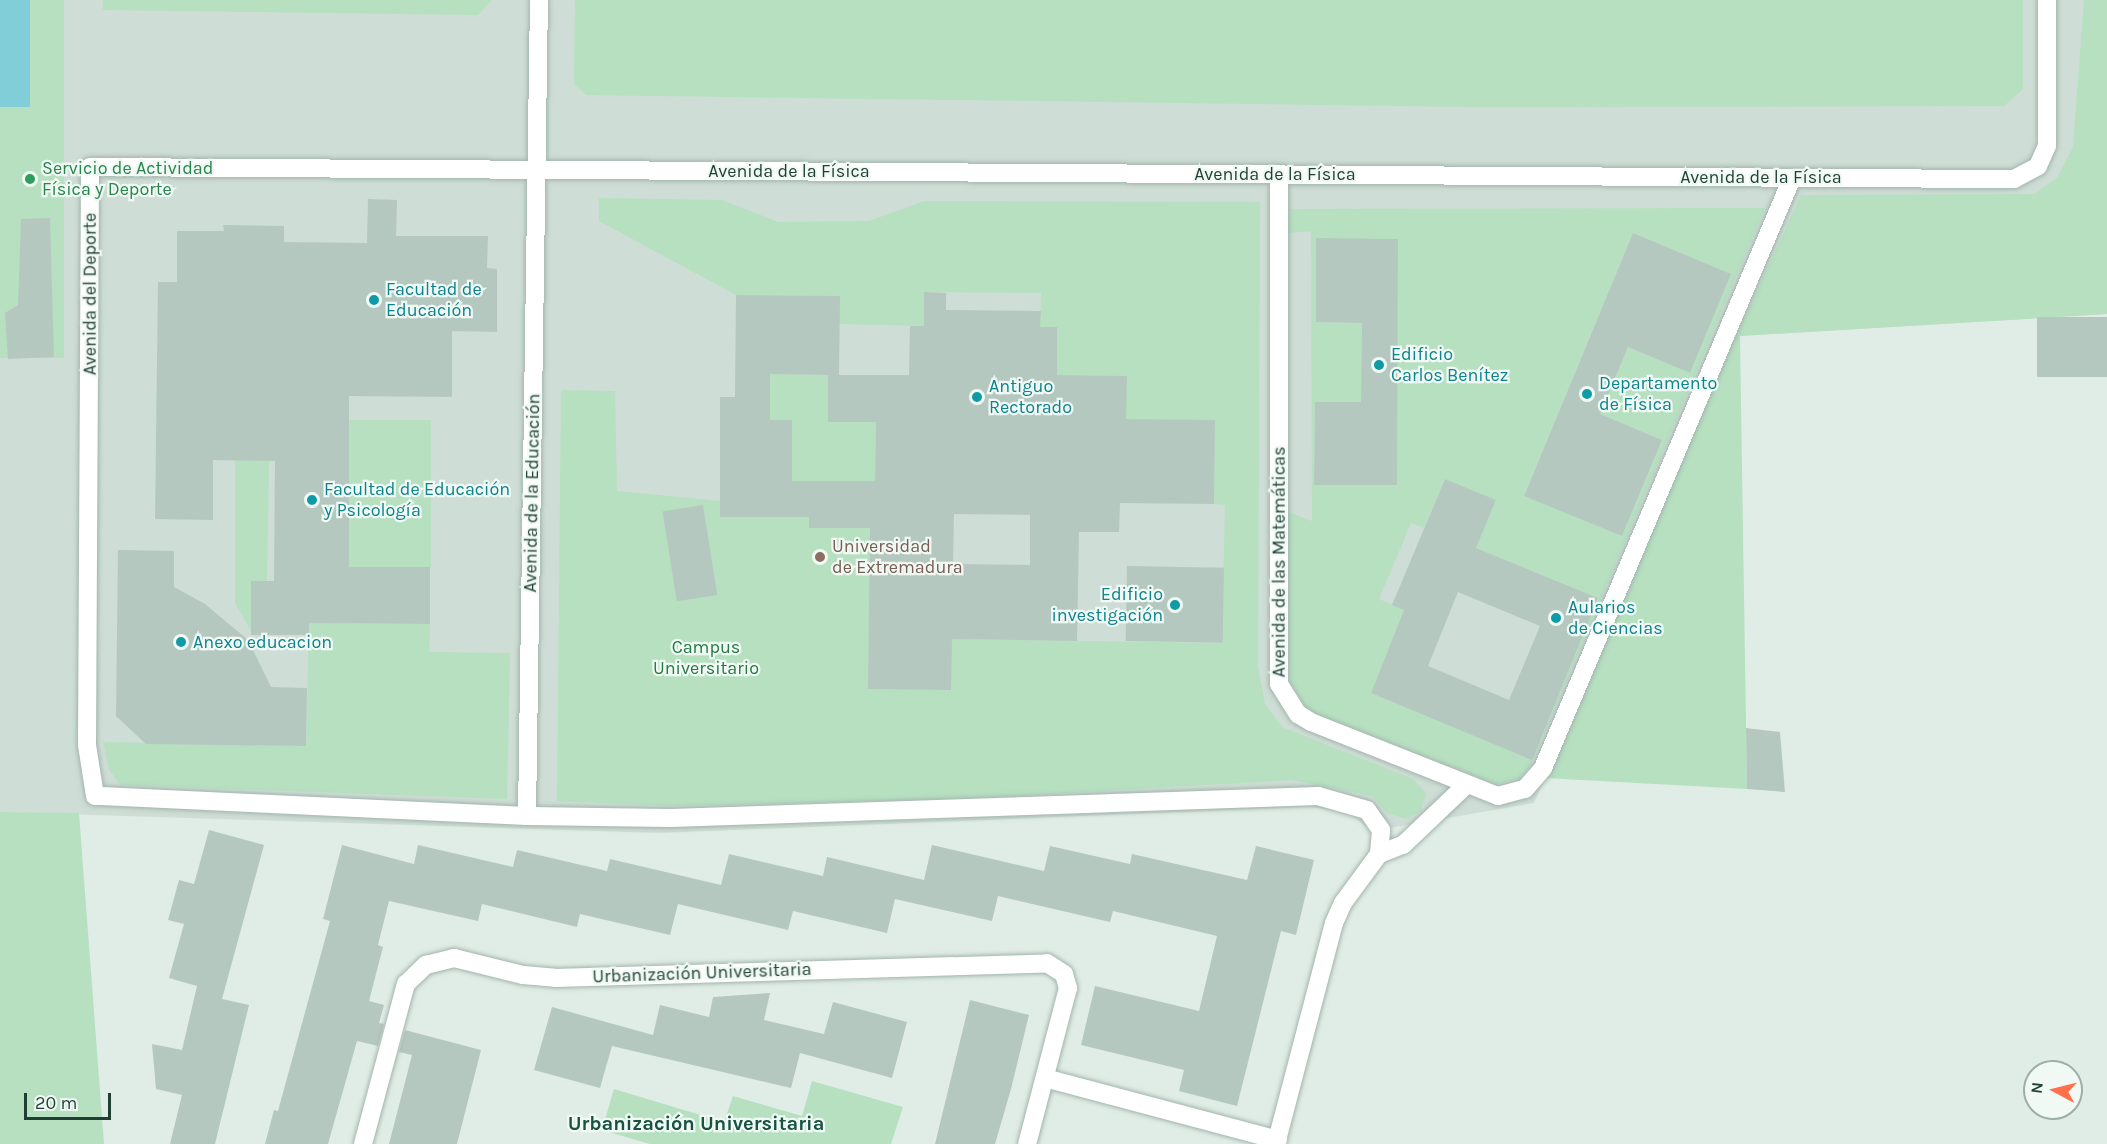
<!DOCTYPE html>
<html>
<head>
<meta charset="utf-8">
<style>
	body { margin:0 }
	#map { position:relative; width:2107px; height:1144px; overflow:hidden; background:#e0ede6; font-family:Karla,sans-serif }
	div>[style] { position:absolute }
	.built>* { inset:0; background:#ceddd5 }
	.green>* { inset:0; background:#b6e0c0; transform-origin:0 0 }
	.water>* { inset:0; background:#81ced8; transform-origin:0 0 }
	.building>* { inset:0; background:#b5c8bf; transform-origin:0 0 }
	.roads { filter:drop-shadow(0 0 2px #a2b5ad) drop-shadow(0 0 2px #a2b5ad) }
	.minor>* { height:18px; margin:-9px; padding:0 9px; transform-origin:9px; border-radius:9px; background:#fff }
	.dots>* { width:16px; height:16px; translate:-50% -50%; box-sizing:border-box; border:3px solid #f1f9f4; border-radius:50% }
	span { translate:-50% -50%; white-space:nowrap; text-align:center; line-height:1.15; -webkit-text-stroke:4.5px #f1f9f4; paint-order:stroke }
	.leisure-label { font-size:18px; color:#27864d }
	.left { translate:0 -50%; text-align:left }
	.street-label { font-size:18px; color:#1f3f35 }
	.culture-label { font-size:18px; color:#0d838f }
	.right { translate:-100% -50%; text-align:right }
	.education-label { font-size:18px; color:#785e54 }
	.park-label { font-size:18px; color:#247a42 }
	.neighbourhood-label { font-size:20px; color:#185342; font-weight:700 }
	.north { position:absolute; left:2023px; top:1060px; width:60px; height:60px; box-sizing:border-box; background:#f1f9f4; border:2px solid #9dafa8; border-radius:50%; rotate:277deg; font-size:16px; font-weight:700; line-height:24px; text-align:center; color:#1f3f35 }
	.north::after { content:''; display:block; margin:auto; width:21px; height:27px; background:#ff704b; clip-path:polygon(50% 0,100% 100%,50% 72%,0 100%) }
	.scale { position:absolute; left:24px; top:1093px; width:87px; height:27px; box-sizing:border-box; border:3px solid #1f3f35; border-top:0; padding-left:8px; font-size:18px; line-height:21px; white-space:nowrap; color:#1f3f35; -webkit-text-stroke:4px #f1f9f4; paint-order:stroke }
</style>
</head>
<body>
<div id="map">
	<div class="built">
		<i style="clip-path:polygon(0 0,2107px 0,2107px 314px,1740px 336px,1534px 803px,1372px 831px,1347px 812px,1309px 807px,659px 833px,0 812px)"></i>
	</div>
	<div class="green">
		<i style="left:0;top:0;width:64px;height:358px"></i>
		<i style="clip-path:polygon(103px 0,492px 0,478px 15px,103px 10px)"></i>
		<i style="clip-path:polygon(575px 0,2023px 0,2023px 89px,2004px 106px,1473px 107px,586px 95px,574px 84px)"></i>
		<i style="clip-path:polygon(2084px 0,2107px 0,2107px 314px,1740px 336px,1747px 789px,1545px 778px,1736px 336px,1801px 195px,2034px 194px,2057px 178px,2073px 147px)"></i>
		<i style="clip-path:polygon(599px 198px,722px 200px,778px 222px,869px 221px,924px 201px,1260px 202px,1258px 667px,1265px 704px,1282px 727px,1413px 779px,1426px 793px,1421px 811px,1406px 819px,1387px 813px,1372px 796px,1292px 780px,977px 798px,674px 806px,557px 801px,561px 390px,615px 391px,617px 491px,742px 503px,742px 517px,768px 517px,792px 490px,792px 421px,770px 420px,770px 374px,828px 375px,828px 422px,876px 422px,875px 481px,810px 481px,870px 528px,952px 639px,1222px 643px,1225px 505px,1214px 504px,1215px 420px,1126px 419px,1126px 376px,1057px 375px,1057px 327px,1040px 327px,1041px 293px,924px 292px,924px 326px,839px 324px,839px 296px,736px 295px,599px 221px)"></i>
		<i style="clip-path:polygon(evenodd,1765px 208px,1531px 765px,1519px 779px,1495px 784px,1308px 711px,1290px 681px,1288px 512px,1312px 521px,1311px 231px,1288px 233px,1289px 209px,1765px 208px,1633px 233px,1731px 274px,1690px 373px,1628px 347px,1600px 414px,1662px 440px,1622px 536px,1524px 495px,1633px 233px,1765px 208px,1316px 239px,1398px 239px,1396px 485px,1314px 485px,1315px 402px,1361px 402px,1362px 323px,1316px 322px,1316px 239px,1765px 208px,1445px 479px,1496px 500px,1476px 548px,1598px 598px,1532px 759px,1371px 693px,1404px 610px,1379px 599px,1411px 523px,1424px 528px,1445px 479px)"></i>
		<i style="left:349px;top:420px;width:82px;height:147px"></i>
		<i style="clip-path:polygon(235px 460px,269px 461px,267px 581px,251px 581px,251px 631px,235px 603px)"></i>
		<i style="clip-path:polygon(309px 623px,430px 624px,429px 652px,510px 653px,507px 799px,121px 785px,109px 770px,103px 742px,306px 746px)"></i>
		<i style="clip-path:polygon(0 812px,79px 813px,104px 1144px,0 1144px)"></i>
		<i style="clip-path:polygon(812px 1081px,903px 1107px,891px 1144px,650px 1144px,602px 1130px,614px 1089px,724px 1122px,733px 1096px,802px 1116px)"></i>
	</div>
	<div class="water">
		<i style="left:0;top:0;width:30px;height:107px"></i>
	</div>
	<div class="building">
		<i style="clip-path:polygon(368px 199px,397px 200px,396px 236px,488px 236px,487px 268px,497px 269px,497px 332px,452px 331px,452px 397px,349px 396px,349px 567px,430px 567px,430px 624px,309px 623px,309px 635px,251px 635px,251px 581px,274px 581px,275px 461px,213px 460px,213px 520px,155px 519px,158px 282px,177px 282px,177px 231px,224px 231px,223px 225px,284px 226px,284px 242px,367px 243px)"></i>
		<i style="clip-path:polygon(50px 218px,54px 357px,8px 359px,5px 313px,18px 305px,21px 219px)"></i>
		<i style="clip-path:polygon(1633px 233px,1731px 274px,1690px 373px,1628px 347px,1600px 414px,1662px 440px,1622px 536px,1524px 496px)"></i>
		<i style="clip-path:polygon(1316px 238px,1398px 239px,1397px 485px,1314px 485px,1315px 402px,1361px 402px,1362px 323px,1316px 322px)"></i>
		<i style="clip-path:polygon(evenodd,924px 292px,946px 293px,946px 310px,1041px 311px,1040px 327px,1057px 327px,1057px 375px,1127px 376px,1126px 419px,1215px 420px,1214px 504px,1120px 503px,1119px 532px,1079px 532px,1077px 641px,952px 639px,951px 690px,868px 689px,870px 528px,809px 528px,809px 517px,720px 517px,720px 397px,735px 397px,736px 295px,840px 296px,839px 375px,909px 375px,910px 326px,924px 326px,924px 292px,770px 374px,828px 375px,828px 422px,876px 422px,875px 481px,792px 481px,792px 420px,770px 420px,770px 374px,924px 292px,954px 514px,1030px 515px,1030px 565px,953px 564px,954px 514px)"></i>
		<i style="left:2107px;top:317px;width:60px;height:70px;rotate:90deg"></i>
		<i style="clip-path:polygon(evenodd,1445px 479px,1496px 500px,1476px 548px,1598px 598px,1532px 760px,1371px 693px,1404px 610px,1392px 605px,1445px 479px,1458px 592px,1540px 626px,1509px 700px,1428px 666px,1458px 592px)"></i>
		<i style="left:703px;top:505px;width:91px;height:41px;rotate:81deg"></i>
		<i style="clip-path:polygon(118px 550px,174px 551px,174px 587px,205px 604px,248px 640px,271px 687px,307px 688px,306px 746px,146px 744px,116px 716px)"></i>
		<i style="left:1127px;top:566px;width:97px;height:75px;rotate:1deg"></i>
		<i style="clip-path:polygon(1746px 728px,1780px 732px,1785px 792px,1747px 789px)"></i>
		<i style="clip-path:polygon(209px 830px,264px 845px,222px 999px,249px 1005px,215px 1144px,170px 1144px,182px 1095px,156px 1089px,152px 1044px,182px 1050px,197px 986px,169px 978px,184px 924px,168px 920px,179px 880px,194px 884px)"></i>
		<i style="clip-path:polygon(342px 845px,414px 864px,418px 845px,513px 867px,517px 850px,607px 871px,610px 859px,721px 885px,729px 854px,823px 876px,827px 857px,924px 880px,932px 845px,1044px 871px,1050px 846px,1130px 864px,1132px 854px,1247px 880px,1256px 846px,1314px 860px,1296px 935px,1281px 931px,1237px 1106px,1179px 1091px,1184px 1070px,1081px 1045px,1095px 986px,1199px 1011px,1217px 936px,1113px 911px,1110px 922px,998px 896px,992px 921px,895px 899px,887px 933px,793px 911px,788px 930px,678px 904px,670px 935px,580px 914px,577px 927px,482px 904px,478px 921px,389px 901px,378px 945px,383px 947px,369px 1001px,384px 1005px,379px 1023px,384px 1024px,378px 1046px,357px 1041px,328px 1144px,265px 1144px,274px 1110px,278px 1111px,330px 921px,323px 919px)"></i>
		<i style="clip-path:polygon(770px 993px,764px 1020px,824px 1034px,833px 1002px,907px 1022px,892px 1078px,800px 1053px,791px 1088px,612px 1046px,600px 1088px,534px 1070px,552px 1007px,653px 1035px,660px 1005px,709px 1017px,713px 997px)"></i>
		<i style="clip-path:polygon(970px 1000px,1029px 1015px,1011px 1089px,995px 1144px,935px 1144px)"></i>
		<i style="clip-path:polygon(405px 1030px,481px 1050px,457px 1144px,389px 1144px,412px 1055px,399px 1052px)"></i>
	</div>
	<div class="roads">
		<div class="minor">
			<i style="left:1279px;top:174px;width:510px;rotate:90deg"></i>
			<i style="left:1279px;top:684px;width:36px;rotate:58deg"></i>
			<i style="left:1298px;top:714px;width:15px;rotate:32deg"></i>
			<i style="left:1311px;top:722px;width:201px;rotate:21.6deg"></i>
			<i style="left:1498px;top:796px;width:28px;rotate:-15deg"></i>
			<i style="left:1525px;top:789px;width:28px;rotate:-49deg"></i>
			<i style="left:1543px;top:768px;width:640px;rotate:-67.12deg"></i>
			<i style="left:527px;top:816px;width:816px;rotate:-89.16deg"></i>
			<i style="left:1379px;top:854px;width:24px;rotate:-85deg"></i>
			<i style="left:1381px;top:830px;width:24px;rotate:-125deg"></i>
			<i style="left:1367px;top:810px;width:51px;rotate:-164.1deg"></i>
			<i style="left:1318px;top:796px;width:647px;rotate:178.05deg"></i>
			<i style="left:671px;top:818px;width:144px;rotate:-179.2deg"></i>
			<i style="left:527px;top:816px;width:432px;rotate:-177.3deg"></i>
			<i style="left:95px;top:796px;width:52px;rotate:-98.9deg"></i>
			<i style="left:87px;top:745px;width:578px;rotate:-89.7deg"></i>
			<i style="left:90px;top:167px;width:1924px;rotate:0.36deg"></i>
			<i style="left:2014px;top:179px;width:27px;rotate:-28deg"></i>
			<i style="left:2038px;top:166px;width:22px;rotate:-66deg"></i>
			<i style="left:2047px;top:146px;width:146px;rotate:-90deg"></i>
			<i style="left:1045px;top:1078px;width:241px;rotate:14.9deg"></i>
			<i style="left:363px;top:1144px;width:166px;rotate:-75deg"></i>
			<i style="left:406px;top:984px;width:28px;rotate:-44deg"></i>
			<i style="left:426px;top:965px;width:29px;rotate:-14deg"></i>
			<i style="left:454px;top:958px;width:71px;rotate:13.8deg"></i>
			<i style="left:523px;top:975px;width:32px;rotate:5deg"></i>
			<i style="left:555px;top:978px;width:492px;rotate:-1.7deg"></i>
			<i style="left:1047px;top:963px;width:20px;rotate:33deg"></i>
			<i style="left:1064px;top:974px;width:15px;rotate:74deg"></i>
			<i style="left:1068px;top:988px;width:161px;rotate:104.7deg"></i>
			<i style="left:1276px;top:1144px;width:228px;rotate:-75.3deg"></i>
			<i style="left:1334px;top:923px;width:22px;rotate:-66deg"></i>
			<i style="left:1343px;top:903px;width:61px;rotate:-53.7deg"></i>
			<i style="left:1379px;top:854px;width:26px;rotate:-21deg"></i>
			<i style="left:1403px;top:845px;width:86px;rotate:-43.6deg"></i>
		</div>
	</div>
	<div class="dots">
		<i style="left:30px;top:179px;background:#2e9e5b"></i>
		<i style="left:374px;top:300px;background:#0f9aa8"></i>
		<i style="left:1379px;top:365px;background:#0f9aa8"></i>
		<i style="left:1587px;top:394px;background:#0f9aa8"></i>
		<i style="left:977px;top:397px;background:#0f9aa8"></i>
		<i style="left:312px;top:500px;background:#0f9aa8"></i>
		<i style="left:820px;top:557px;background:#8d6e63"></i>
		<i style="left:1175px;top:605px;background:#0f9aa8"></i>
		<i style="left:1556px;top:618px;background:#0f9aa8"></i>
		<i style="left:181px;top:642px;background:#0f9aa8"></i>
	</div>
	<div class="leisure-label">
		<span class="left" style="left:42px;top:179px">Servicio de Actividad<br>Física y Deporte</span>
	</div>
	<div class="street-label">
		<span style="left:789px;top:171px">Avenida de la Física</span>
		<span style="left:1275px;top:174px">Avenida de la Física</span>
		<span style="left:1761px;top:177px">Avenida de la Física</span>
		<span style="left:90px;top:294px;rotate:-90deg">Avenida del Deporte</span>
		<span style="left:532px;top:493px;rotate:-89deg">Avenida de la Educación</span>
		<span style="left:1279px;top:562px;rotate:-90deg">Avenida de las Matemáticas</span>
		<span style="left:702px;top:973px;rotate:-2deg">Urbanización Universitaria</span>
	</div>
	<div class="culture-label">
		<span class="left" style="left:386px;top:300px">Facultad de<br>Educación</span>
		<span class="left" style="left:1391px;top:365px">Edificio<br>Carlos Benítez</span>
		<span class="left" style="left:1599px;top:394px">Departamento<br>de Física</span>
		<span class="left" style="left:989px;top:397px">Antiguo<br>Rectorado</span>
		<span class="left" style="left:324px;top:500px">Facultad de Educación<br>y Psicología</span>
		<span class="right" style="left:1163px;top:605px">Edificio<br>investigación</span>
		<span class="left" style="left:1568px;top:618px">Aularios<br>de Ciencias</span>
		<span class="left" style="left:193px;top:642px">Anexo educacion</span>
	</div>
	<div class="education-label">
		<span class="left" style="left:832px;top:557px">Universidad<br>de Extremadura</span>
	</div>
	<div class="park-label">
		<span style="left:706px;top:658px">Campus<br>Universitario</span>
	</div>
	<div class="neighbourhood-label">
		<span style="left:696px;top:1123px">Urbanización Universitaria</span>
	</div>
	<div class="north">N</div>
	<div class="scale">20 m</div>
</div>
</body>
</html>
